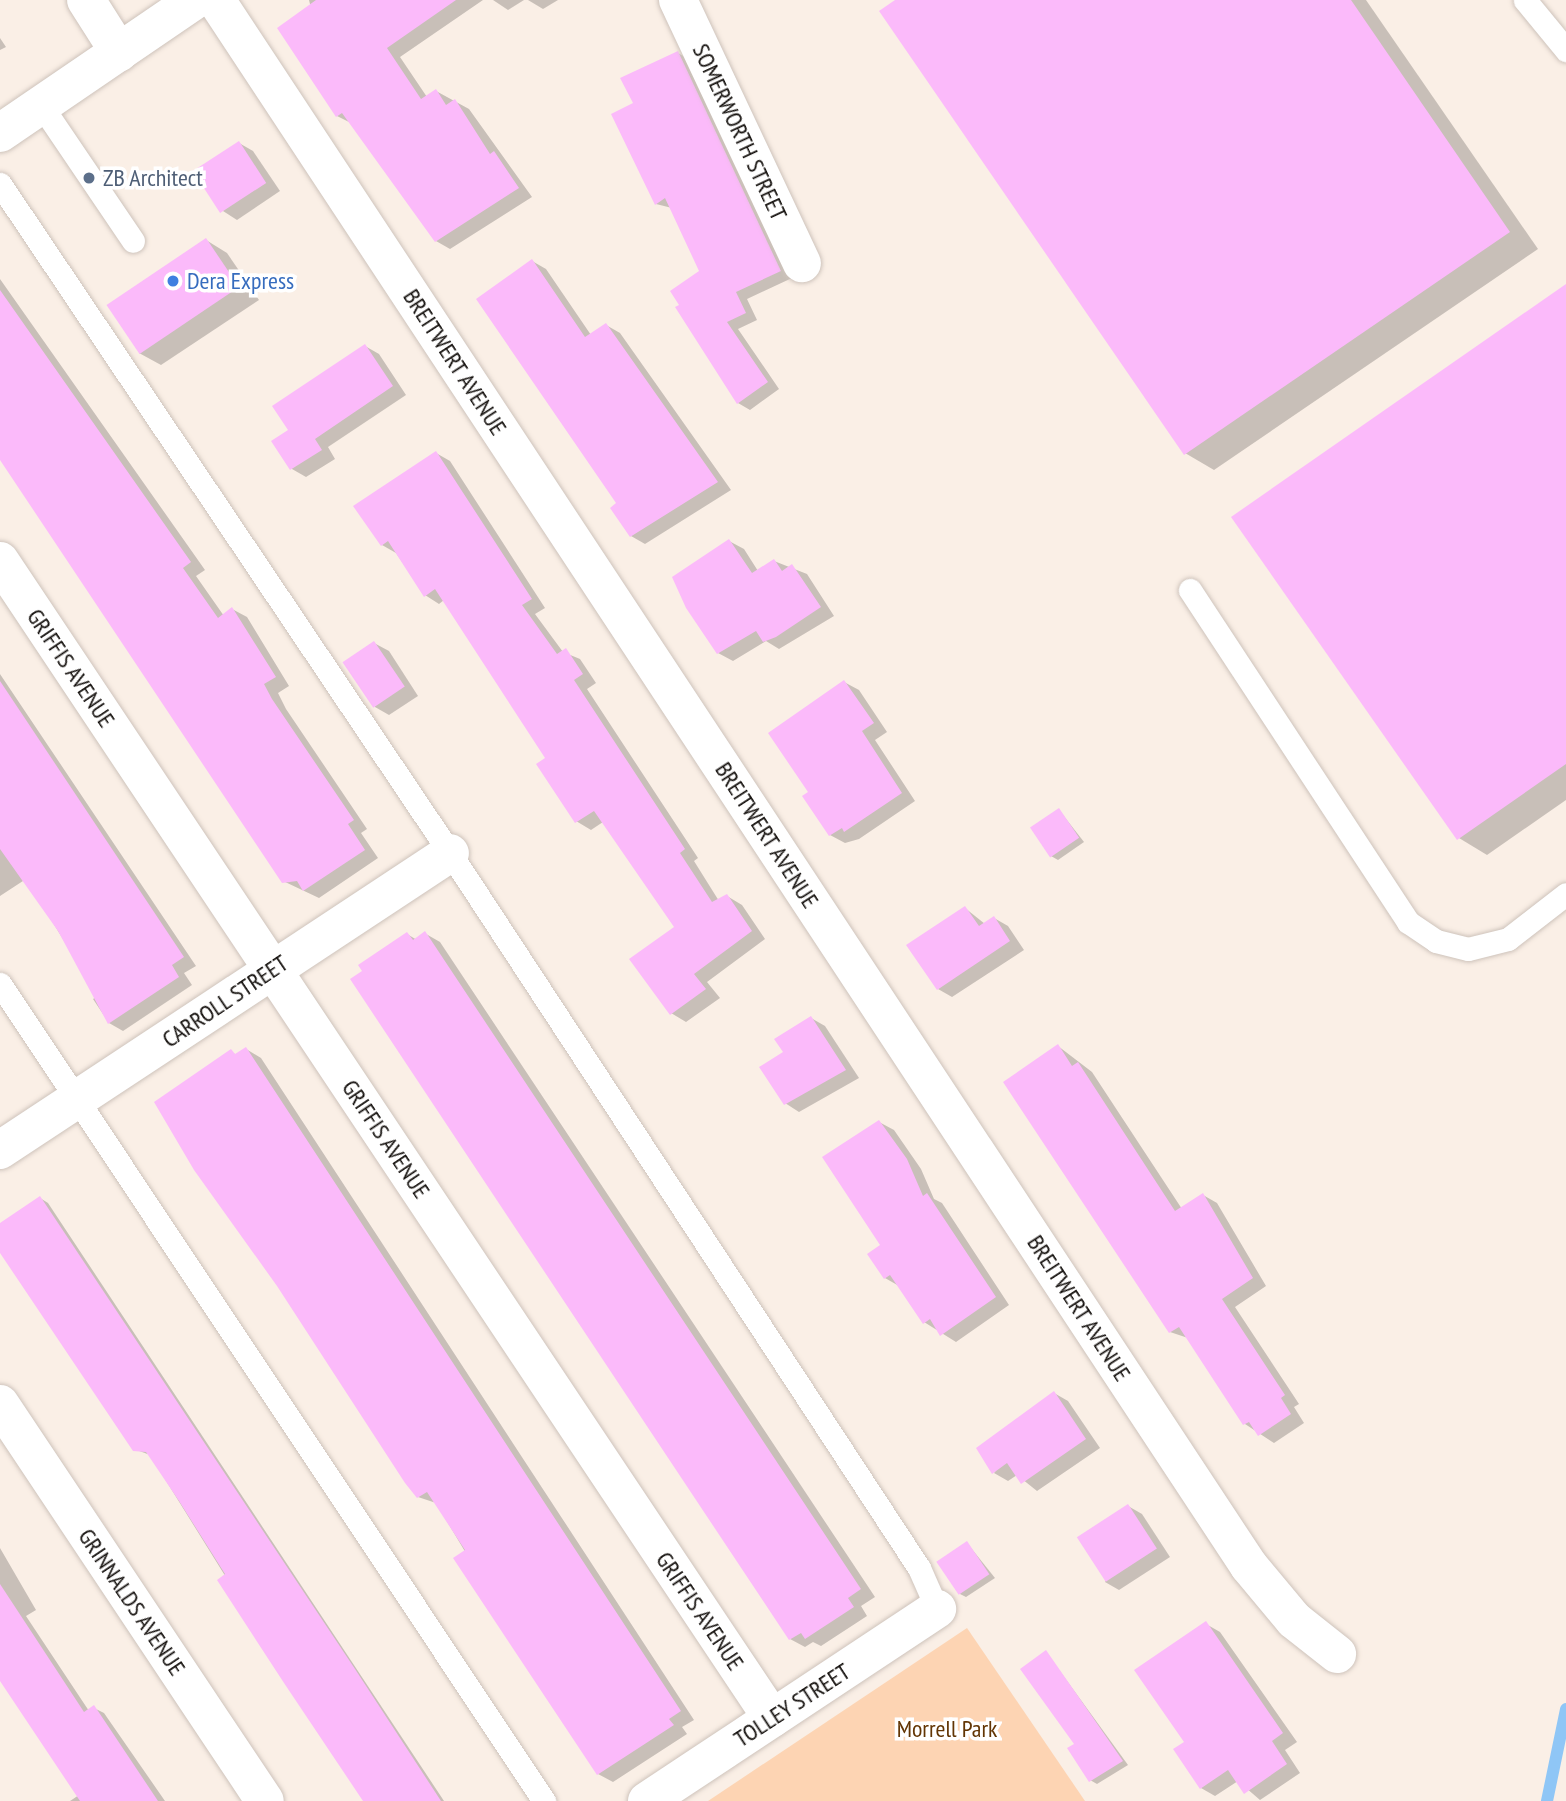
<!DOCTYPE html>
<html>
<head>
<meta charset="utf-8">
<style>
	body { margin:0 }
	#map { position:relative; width:1566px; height:1801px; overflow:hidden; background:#faefe6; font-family:"PT Sans Narrow",sans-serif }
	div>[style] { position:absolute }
	.green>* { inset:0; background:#fdd4b3 }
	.shadow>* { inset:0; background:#0003 }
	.stream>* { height:12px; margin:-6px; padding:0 6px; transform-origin:6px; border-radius:6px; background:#8fc6f6 }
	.building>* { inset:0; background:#fbbafa; transform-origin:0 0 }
	.roads { filter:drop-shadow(0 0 2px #cec3bb) drop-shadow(0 0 2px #cec3bb) }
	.service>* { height:23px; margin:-11.5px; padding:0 11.5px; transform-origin:11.5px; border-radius:11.5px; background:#fff }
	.minor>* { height:38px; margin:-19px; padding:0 19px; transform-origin:19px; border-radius:19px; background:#fff }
	.secondary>* { height:38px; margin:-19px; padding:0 19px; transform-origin:19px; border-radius:19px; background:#fff }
	.dots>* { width:19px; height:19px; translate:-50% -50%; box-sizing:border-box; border:4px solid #fff; border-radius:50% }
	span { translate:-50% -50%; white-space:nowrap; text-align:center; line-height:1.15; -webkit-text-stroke:7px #fff; paint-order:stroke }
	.street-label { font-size:24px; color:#130f0c }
	.service-label { font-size:24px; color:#4e5e75 }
	.left { translate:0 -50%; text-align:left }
	.shop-label { font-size:24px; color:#366cbe }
	.park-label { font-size:24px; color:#623504 }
</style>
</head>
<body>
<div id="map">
	<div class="green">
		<i style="clip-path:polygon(967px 1628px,1085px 1801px,708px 1801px)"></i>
	</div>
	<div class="shadow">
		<i style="clip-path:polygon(309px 0,483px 0,400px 57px,427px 97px,436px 91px,469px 109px,532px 197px,450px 249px,436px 241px,353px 124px,337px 116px)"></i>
		<i style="clip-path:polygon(493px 0,524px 0,508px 10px)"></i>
		<i style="clip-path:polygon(528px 0,558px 0,543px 9px)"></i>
		<i style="clip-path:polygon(898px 0,1366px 0,1538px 249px,1214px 470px,1185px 453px)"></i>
		<i style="clip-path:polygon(0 38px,6px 47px,0 50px)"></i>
		<i style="clip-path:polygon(678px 53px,690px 60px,792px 278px,747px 299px,757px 320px,738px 329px,779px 389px,750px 410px,738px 403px,701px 272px,672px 208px,656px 204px,635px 104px)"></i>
		<i style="clip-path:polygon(239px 143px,253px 151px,280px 191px,237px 220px,223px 211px)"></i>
		<i style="clip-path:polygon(206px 240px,227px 253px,259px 300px,161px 365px,139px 353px)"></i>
		<i style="clip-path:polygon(532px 261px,546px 269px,591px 335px,606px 325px,620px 333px,731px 490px,645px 544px,631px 536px)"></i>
		<i style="clip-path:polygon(0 279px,205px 570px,196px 576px,224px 616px,232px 609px,247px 617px,289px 686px,278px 693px,286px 709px,367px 829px,361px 833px,378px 858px,319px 898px,283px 881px,0 455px)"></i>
		<i style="clip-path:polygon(1566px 287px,1566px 800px,1487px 855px,1459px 838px)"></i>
		<i style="clip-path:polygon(365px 346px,379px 354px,406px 395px,328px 447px,335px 459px,306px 477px,292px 469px,273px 442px,291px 430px)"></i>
		<i style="clip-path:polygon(436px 453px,450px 461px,545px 608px,535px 614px,563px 652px,580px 659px,596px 683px,587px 689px,698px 858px,694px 861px,719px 901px,727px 896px,742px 905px,765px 939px,707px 982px,720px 998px,686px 1022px,671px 1013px,676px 927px,603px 822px,591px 830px,576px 821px,547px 758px,444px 600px,439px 604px,425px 595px,396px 553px,382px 545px)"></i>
		<i style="clip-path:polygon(729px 541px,744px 549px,758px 571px,774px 561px,807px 574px,834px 616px,779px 649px,766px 641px,733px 661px,718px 653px)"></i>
		<i style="clip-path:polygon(374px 643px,389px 651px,418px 696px,389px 715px,375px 707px)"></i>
		<i style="clip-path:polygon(0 674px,196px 966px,184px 973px,192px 985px,123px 1031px,109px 1023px,93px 999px,98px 996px,26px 879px,0 896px)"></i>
		<i style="clip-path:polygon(844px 682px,859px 690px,887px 732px,875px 740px,915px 801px,859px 839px,845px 843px,830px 835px,811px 793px)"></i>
		<i style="clip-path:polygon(1059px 810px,1084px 842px,1058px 860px,1051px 856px)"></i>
		<i style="clip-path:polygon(965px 908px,985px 924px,994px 918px,1008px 926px,1024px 950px,952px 997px,938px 989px)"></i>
		<i style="clip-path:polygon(407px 934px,417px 940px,426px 934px,440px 942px,875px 1597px,861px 1606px,867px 1616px,821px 1646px,813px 1642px,805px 1647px,790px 1639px)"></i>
		<i style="clip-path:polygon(811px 1018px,825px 1026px,859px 1078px,799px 1112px,785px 1103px,785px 1053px)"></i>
		<i style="clip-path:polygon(1058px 1046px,1092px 1072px,1182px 1209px,1203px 1195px,1217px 1203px,1266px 1286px,1235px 1307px,1299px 1404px,1294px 1407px,1304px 1423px,1274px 1443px,1245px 1424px,1188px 1338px,1170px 1332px)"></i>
		<i style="clip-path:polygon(246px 1049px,261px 1058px,694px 1720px,682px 1727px,687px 1734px,613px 1782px,598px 1774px,436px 1503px,418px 1497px,231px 1052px,237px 1055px)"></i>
		<i style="clip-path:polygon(879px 1122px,894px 1130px,921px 1169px,934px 1199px,942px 1203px,1009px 1305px,956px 1342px,924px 1322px,899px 1286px,885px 1278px)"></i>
		<i style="clip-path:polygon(40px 1198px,48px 1203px,444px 1801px,365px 1801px,150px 1455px,134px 1449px,0 1250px,0 1225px)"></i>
		<i style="clip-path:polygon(1054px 1393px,1068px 1401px,1100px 1448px,1037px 1491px,1017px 1475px,1008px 1481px,994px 1473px)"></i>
		<i style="clip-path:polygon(1128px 1506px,1142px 1514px,1170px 1557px,1119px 1590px,1105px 1582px)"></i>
		<i style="clip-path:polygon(967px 1543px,995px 1578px,966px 1597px,960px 1594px)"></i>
		<i style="clip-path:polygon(0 1548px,36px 1610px,26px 1616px,89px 1711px,94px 1708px,104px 1713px,165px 1801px,70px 1801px,79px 1795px,0 1678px)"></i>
		<i style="clip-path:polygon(1206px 1624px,1220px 1632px,1297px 1742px,1285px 1750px,1300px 1773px,1260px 1800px,1238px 1781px,1215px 1796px,1201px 1788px,1186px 1743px)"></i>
		<i style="clip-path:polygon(1046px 1652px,1128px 1765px,1097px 1784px,1090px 1780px,1076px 1744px)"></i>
	</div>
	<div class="stream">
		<i style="left:1547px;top:1801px;width:94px;rotate:-78.3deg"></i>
	</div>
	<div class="building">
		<i style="clip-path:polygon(316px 0,456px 0,387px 48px,421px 99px,436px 89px,446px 105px,455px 99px,490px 154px,494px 151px,519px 188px,435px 242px,342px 113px,336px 117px,277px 28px)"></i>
		<i style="clip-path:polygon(895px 0,1351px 0,1510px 232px,1184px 455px,879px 11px)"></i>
		<i style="clip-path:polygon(678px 51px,781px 271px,736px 292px,746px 313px,727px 322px,768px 382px,737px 404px,675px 307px,679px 305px,670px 291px,699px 271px,665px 198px,655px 205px,611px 114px,633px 103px,620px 78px)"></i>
		<i style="left:239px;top:141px;width:50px;height:55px;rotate:57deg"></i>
		<i style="left:206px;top:238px;width:59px;height:120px;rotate:56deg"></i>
		<i style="clip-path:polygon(532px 259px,585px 337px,606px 323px,718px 482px,630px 537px,610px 508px,616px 503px,476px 299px)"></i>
		<i style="clip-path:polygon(1566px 284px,1566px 764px,1457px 840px,1231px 517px)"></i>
		<i style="clip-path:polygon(0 290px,191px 562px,183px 568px,218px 618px,232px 607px,276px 677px,264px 684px,272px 699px,354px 820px,348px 824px,365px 850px,303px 891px,297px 881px,282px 883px,0 460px)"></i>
		<i style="clip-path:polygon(365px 344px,393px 386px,315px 439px,322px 450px,290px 470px,271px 441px,288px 430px,272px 406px)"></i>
		<i style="clip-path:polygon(436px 451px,532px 599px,522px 605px,557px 654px,566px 648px,583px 674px,574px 680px,685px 849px,680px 853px,712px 902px,727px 894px,752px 931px,694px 974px,706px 989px,670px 1015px,629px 959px,674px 927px,594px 811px,575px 823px,536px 764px,545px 758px,435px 589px,424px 597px,388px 541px,381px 546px,353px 506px)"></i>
		<i style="clip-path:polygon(729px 539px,752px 573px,774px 559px,782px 571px,792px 564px,821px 607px,776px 637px,763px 642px,756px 631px,717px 654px,686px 608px,672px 577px)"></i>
		<i style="left:374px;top:641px;width:55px;height:38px;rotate:56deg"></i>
		<i style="clip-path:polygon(844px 680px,874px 723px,862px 731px,902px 793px,844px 832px,842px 828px,829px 836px,802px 796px,808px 792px,768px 733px)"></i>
		<i style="clip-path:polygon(0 681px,184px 957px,172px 965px,179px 977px,108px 1024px,58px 931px,0 849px)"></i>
		<i style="left:1059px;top:808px;width:36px;height:35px;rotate:56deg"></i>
		<i style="clip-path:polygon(965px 906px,979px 926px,994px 916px,1010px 941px,937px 990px,906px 945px)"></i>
		<i style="clip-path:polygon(425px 931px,861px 1589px,848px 1598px,854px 1607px,805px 1639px,801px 1633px,789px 1640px,350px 979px,362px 971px,358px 965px,407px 932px,413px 940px)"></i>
		<i style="clip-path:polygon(811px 1016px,846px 1070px,784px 1105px,759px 1067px,783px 1052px,774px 1039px)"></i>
		<i style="clip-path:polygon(1058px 1044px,1072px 1066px,1078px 1062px,1175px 1211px,1203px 1193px,1253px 1278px,1222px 1299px,1285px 1395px,1281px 1398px,1291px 1414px,1258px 1436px,1249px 1422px,1243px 1425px,1179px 1327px,1169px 1333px,1003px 1082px)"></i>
		<i style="clip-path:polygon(246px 1047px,681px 1711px,669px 1719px,674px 1725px,597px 1775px,453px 1558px,465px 1550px,427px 1492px,417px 1498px,405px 1483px,277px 1286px,194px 1170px,154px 1102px,231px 1049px,235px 1054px)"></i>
		<i style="clip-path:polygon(879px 1120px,907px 1159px,923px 1196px,927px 1193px,996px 1297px,940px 1336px,930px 1319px,923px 1324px,890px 1275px,884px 1279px,867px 1254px,880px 1245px,822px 1157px)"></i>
		<i style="clip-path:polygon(40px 1196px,355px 1669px,441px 1801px,363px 1801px,284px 1683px,217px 1580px,225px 1574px,179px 1501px,146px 1452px,133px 1451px,0 1253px,0 1223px)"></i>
		<i style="clip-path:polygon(1054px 1391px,1086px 1439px,1021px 1484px,1007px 1463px,992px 1474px,976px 1448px)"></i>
		<i style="left:1128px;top:1504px;width:53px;height:61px;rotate:57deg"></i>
		<i style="left:967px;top:1541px;width:40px;height:37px;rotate:56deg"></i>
		<i style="clip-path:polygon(0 1584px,84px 1712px,94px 1705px,158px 1801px,80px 1801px,0 1681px)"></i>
		<i style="clip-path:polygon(1206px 1621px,1283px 1733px,1272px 1741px,1287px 1764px,1244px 1794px,1228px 1770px,1200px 1789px,1173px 1749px,1184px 1742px,1134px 1670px)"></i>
		<i style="clip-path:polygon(1046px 1650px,1123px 1761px,1089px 1782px,1067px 1748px,1074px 1744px,1020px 1669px)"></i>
	</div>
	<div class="roads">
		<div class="service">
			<i style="left:1525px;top:0;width:65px;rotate:50.6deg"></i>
			<i style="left:41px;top:105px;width:164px;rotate:55.9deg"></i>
			<i style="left:0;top:184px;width:806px;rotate:56.07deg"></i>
			<i style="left:450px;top:853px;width:855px;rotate:56.74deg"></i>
			<i style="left:919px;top:1568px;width:45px;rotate:66.3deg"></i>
			<i style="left:1190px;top:590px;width:397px;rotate:56.7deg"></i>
			<i style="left:1408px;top:922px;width:34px;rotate:34deg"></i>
			<i style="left:1436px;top:941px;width:33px;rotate:14deg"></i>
			<i style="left:1468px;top:949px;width:41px;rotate:-14deg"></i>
			<i style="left:1508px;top:939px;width:73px;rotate:-37.8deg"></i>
			<i style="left:0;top:984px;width:982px;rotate:56.34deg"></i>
		</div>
		<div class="minor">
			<i style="left:86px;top:0;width:62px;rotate:57.6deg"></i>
			<i style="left:216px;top:0;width:1876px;rotate:56.59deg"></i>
			<i style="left:1249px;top:1566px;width:70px;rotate:50.2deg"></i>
			<i style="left:1294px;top:1620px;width:55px;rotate:38.3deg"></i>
			<i style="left:678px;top:0;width:291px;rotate:64.8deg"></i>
			<i style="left:0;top:561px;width:1391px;rotate:56.29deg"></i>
			<i style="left:0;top:1150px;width:539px;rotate:-33.42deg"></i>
			<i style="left:0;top:1404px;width:477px;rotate:56.3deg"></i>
			<i style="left:647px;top:1801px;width:348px;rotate:-33.5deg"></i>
		</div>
		<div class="secondary">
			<i style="left:0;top:133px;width:236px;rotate:-34.3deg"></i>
		</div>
	</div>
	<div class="dots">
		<i style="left:89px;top:178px;background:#5c6f8a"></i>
		<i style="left:173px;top:281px;background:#3f7fe0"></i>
	</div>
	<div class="street-label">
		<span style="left:740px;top:132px;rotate:65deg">SOMERWORTH STREET</span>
		<span style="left:455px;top:362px;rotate:57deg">BREITWERT AVENUE</span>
		<span style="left:71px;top:668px;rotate:56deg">GRIFFIS AVENUE</span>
		<span style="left:767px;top:835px;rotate:57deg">BREITWERT AVENUE</span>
		<span style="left:225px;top:1001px;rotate:-34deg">CARROLL STREET</span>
		<span style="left:386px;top:1139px;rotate:56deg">GRIFFIS AVENUE</span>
		<span style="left:1079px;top:1308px;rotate:57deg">BREITWERT AVENUE</span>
		<span style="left:132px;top:1602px;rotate:56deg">GRINNALDS AVENUE</span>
		<span style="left:700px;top:1611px;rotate:56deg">GRIFFIS AVENUE</span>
		<span style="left:792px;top:1705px;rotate:-33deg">TOLLEY STREET</span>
	</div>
	<div class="service-label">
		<span class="left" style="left:103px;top:178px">ZB Architect</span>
	</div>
	<div class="shop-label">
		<span class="left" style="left:187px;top:281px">Dera Express</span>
	</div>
	<div class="park-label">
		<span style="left:947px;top:1729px">Morrell Park</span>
	</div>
</div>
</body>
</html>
